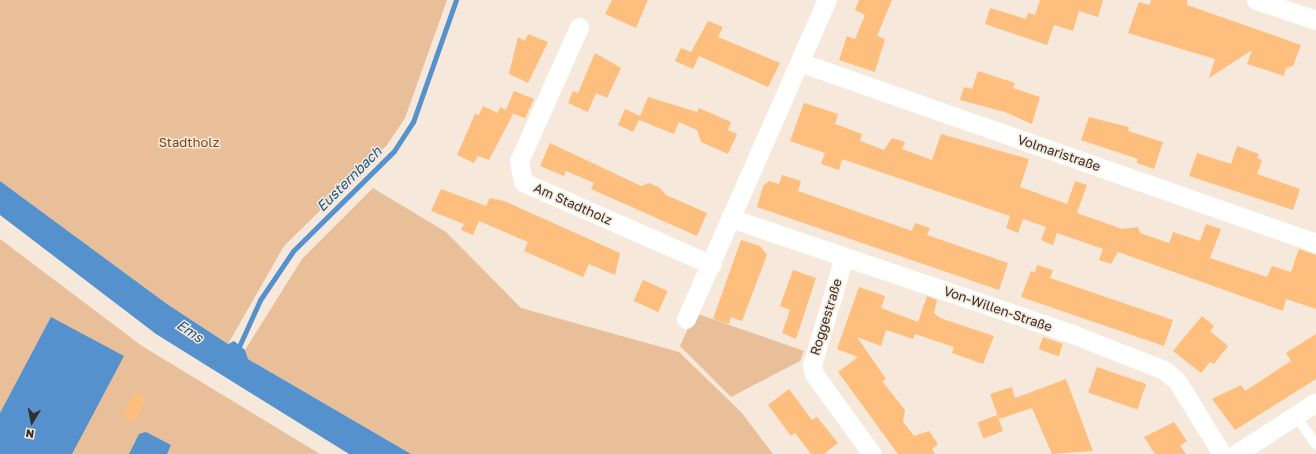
<!DOCTYPE html>
<html>
<head>
<meta charset="utf-8">
<style>
	body { margin:0 }
	#map { position:relative; width:1316px; height:454px; overflow:hidden; background:#f6e8da; font-family:"Golos Text",sans-serif }
	div>[style] { position:absolute }
	.green>* { inset:0; background:#e8bf98 }
	.water>* { inset:0; background:#5591cd }
	.stream>* { height:5px; margin:-2.5px; padding:0 2.5px; transform-origin:2.5px; border-radius:2.5px; background:#5591cd }
	.building>* { inset:0; background:#febe7d; transform-origin:0 0 }
	.lane>* { height:10px; margin:-5px; padding:0 5px; transform-origin:5px; border-radius:5px; background:#fff }
	.street>* { height:19px; margin:-9.5px; padding:0 9.5px; transform-origin:9.5px; border-radius:9.5px; background:#fff }
	span { translate:-50% -50%; white-space:nowrap; text-align:center; line-height:1.15; -webkit-text-stroke:3px #f6e8da; paint-order:stroke }
	.park-label { font-size:13px; color:#744a1b }
	.street-label { font-size:13px; color:#36302b }
	.water-label { font-size:14px; color:#175891; font-style:italic }
	.north { position:absolute; left:12px; top:402px; width:40px; height:40px; -webkit-text-stroke:3px #f6e8da; paint-order:stroke; rotate:190deg; font-size:11px; font-weight:700; line-height:16px; text-align:center; color:#36302b }
	.north::after { content:''; display:block; margin:auto; width:14px; height:18px; background:#36302b; clip-path:polygon(50% 0,100% 100%,50% 72%,0 100%) }
</style>
</head>
<body>
<div id="map">
	<div class="green">
		<i style="clip-path:polygon(0 0,447px 0,405px 118px,387px 145px,284px 246px,228px 344px,167px 304px,0 181px)"></i>
		<i style="clip-path:polygon(373px 188px,446px 232px,521px 308px,679px 352px,741px 412px,773px 454px,411px 454px,248px 359px,245px 350px,302px 259px)"></i>
		<i style="clip-path:polygon(0 239px,142px 346px,320px 454px,0 454px)"></i>
		<i style="clip-path:polygon(695px 313px,804px 351px,800px 361px,731px 397px,680px 346px)"></i>
	</div>
	<div class="water">
		<i style="clip-path:polygon(0 181px,167px 304px,228px 344px,234px 341px,245px 350px,248px 359px,411px 454px,349px 454px,156px 334px,0 215px)"></i>
		<i style="clip-path:polygon(51px 317px,124px 356px,72px 454px,0 454px,0 413px)"></i>
		<i style="clip-path:polygon(146px 432px,171px 445px,167px 454px,129px 454px,139px 434px)"></i>
	</div>
	<div class="stream">
		<i style="left:237px;top:351px;width:56px;rotate:-65.7deg"></i>
		<i style="left:260px;top:300px;width:59px;rotate:-56deg"></i>
		<i style="left:293px;top:251px;width:142px;rotate:-44.7deg"></i>
		<i style="left:394px;top:151px;width:35px;rotate:-57deg"></i>
		<i style="left:413px;top:122px;width:129px;rotate:-70.6deg"></i>
	</div>
	<div class="building">
		<i style="clip-path:polygon(612px 0,648px 0,636px 28px,605px 14px)"></i>
		<i style="clip-path:polygon(859px 0,892px 0,877px 36px,885px 39px,875px 72px,839px 60px,847px 36px,855px 39px,865px 15px,855px 10px)"></i>
		<i style="clip-path:polygon(1040px 0,1103px 0,1098px 17px,1079px 11px,1073px 31px,1054px 25px,1047px 45px,985px 24px,990px 8px,1026px 19px,1028px 13px,1035px 15px)"></i>
		<i style="clip-path:polygon(1151px 0,1187px 0,1187px 5px,1301px 45px,1293px 66px,1286px 68px,1284px 76px,1247px 64px,1252px 50px,1209px 78px,1215px 59px,1128px 33px,1139px 2px,1150px 5px)"></i>
		<i style="clip-path:polygon(708px 21px,723px 27px,718px 37px,780px 63px,768px 87px,699px 56px,693px 69px,675px 61px,681px 48px,691px 52px)"></i>
		<i style="clip-path:polygon(528px 34px,548px 42px,528px 83px,509px 74px,518px 37px,525px 41px)"></i>
		<i style="clip-path:polygon(595px 53px,621px 68px,607px 98px,596px 93px,588px 112px,568px 103px,573px 91px,578px 93px)"></i>
		<i style="clip-path:polygon(978px 71px,1015px 83px,1013px 88px,1040px 97px,1032px 124px,1005px 112px,960px 100px,964px 87px,972px 89px)"></i>
		<i style="clip-path:polygon(514px 91px,534px 99px,525px 118px,506px 111px,513px 114px,489px 160px,478px 156px,474px 163px,457px 155px,475px 114px,479px 115px,483px 106px,498px 113px,500px 107px,506px 110px)"></i>
		<i style="clip-path:polygon(648px 97px,697px 112px,699px 108px,731px 122px,728px 130px,737px 134px,728px 154px,701px 142px,697px 130px,679px 122px,674px 134px,639px 120px,633px 132px,618px 125px,625px 109px,640px 116px)"></i>
		<i style="clip-path:polygon(804px 103px,838px 114px,835px 124px,862px 134px,860px 141px,884px 150px,892px 138px,905px 142px,902px 149px,932px 160px,941px 134px,1029px 159px,1020px 187px,1067px 204px,1075px 181px,1087px 185px,1077px 213px,1122px 229px,1138px 227px,1140px 233px,1169px 243px,1173px 232px,1200px 241px,1206px 224px,1221px 229px,1210px 258px,1267px 277px,1272px 266px,1291px 272px,1299px 249px,1316px 255px,1316px 309px,1286px 299px,1283px 311px,1118px 252px,1111px 264px,1099px 260px,1103px 249px,1057px 233px,1053px 245px,1041px 240px,1046px 227px,1023px 219px,1018px 233px,1006px 228px,1010px 216px,842px 159px,839px 170px,821px 164px,825px 153px,790px 141px)"></i>
		<i style="clip-path:polygon(1089px 117px,1129px 127px,1128px 131px,1163px 142px,1154px 169px,1137px 163px,1138px 159px,1081px 140px)"></i>
		<i style="clip-path:polygon(550px 143px,641px 186px,649px 183px,660px 188px,666px 195px,707px 213px,697px 236px,591px 189px,594px 183px,566px 171px,564px 176px,540px 166px)"></i>
		<i style="clip-path:polygon(1237px 146px,1259px 154px,1257px 158px,1262px 160px,1257px 174px,1300px 189px,1293px 210px,1189px 176px,1197px 153px,1231px 164px)"></i>
		<i style="clip-path:polygon(782px 175px,801px 181px,798px 191px,912px 231px,915px 223px,930px 228px,927px 235px,1008px 263px,999px 290px,757px 207px,763px 186px,769px 181px,779px 184px)"></i>
		<i style="clip-path:polygon(441px 189px,486px 206px,490px 198px,504px 201px,620px 253px,615px 275px,589px 264px,583px 277px,524px 251px,528px 242px,479px 221px,473px 235px,461px 230px,464px 224px,431px 211px)"></i>
		<i style="clip-path:polygon(741px 240px,760px 246px,767px 255px,742px 321px,731px 317px,729px 324px,713px 319px)"></i>
		<i style="clip-path:polygon(1037px 265px,1053px 270px,1050px 278px,1173px 320px,1164px 346px,1021px 297px,1031px 271px,1035px 273px)"></i>
		<i style="clip-path:polygon(793px 270px,816px 278px,796px 339px,782px 333px,790px 310px,780px 306px)"></i>
		<i style="left:643px;top:280px;width:27px;height:23px;rotate:24deg"></i>
		<i style="clip-path:polygon(859px 287px,885px 296px,881px 308px,918px 322px,927px 296px,937px 300px,934px 313px,940px 318px,994px 336px,983px 364px,952px 353px,954px 347px,915px 334px,913px 339px,886px 330px,881px 346px,857px 337px,886px 379px,882px 381px,905px 410px,903px 422px,914px 436px,929px 431px,938px 444px,932px 449px,935px 454px,898px 454px,838px 372px,858px 357px,837px 349px)"></i>
		<i style="clip-path:polygon(1202px 316px,1214px 326px,1210px 331px,1228px 346px,1214px 364px,1210px 362px,1201px 373px,1173px 351px)"></i>
		<i style="clip-path:polygon(1316px 334px,1316px 379px,1235px 430px,1212px 399px,1241px 385px,1245px 391px,1291px 361px,1286px 353px)"></i>
		<i style="left:1043px;top:337px;width:21px;height:13px;rotate:19deg"></i>
		<i style="left:1097px;top:367px;width:52px;height:27px;rotate:19deg"></i>
		<i style="clip-path:polygon(1066px 379px,1093px 451px,1052px 454px,1032px 408px,999px 419px,990px 394px,1012px 387px,1015px 398px)"></i>
		<i style="clip-path:polygon(789px 389px,812px 420px,817px 417px,838px 443px,824px 454px,811px 454px,795px 433px,791px 436px,768px 405px)"></i>
		<i style="left:135px;top:392px;width:13px;height:27px;rotate:27deg"></i>
		<i style="left:997px;top:415px;width:17px;height:21px;rotate:69deg"></i>
		<i style="clip-path:polygon(1174px 422px,1187px 441px,1180px 446px,1186px 454px,1155px 454px,1144px 437px)"></i>
	</div>
	<div class="lane">
		<i style="left:1296px;top:416px;width:35px;rotate:55deg"></i>
	</div>
	<div class="street">
		<i style="left:1256px;top:0;width:63px;rotate:18.4deg"></i>
		<i style="left:579px;top:27px;width:147px;rotate:114.1deg"></i>
		<i style="left:519px;top:161px;width:21px;rotate:79deg"></i>
		<i style="left:523px;top:182px;width:206px;rotate:23.7deg"></i>
		<i style="left:802px;top:63px;width:545px;rotate:19.3deg"></i>
		<i style="left:733px;top:219px;width:361px;rotate:18.7deg"></i>
		<i style="left:1075px;top:335px;width:96px;rotate:21.5deg"></i>
		<i style="left:1164px;top:370px;width:17px;rotate:40deg"></i>
		<i style="left:1177px;top:381px;width:86px;rotate:58.3deg"></i>
		<i style="left:844px;top:257px;width:113px;rotate:106.5deg"></i>
		<i style="left:812px;top:365px;width:9px;rotate:77deg"></i>
		<i style="left:814px;top:374px;width:99px;rotate:54.1deg"></i>
		<i style="left:686px;top:319px;width:349px;rotate:-66.2deg"></i>
		<i style="left:1236px;top:454px;width:95px;rotate:-33deg"></i>
	</div>
	<div class="park-label">
		<span style="left:189px;top:142px">Stadtholz</span>
	</div>
	<div class="street-label">
		<span style="left:1059px;top:153px;rotate:19deg">Volmaristraße</span>
		<span style="left:573px;top:204px;rotate:24deg">Am Stadtholz</span>
		<span style="left:998px;top:309px;rotate:19deg">Von-Willen-Straße</span>
		<span style="left:826px;top:317px;rotate:-73deg">Roggestraße</span>
	</div>
	<div class="water-label">
		<span style="left:349px;top:179px;rotate:-45deg">Eusternbach</span>
		<span style="left:190px;top:331px;rotate:34deg">Ems</span>
	</div>
	<div class="north">N</div>
</div>
</body>
</html>
